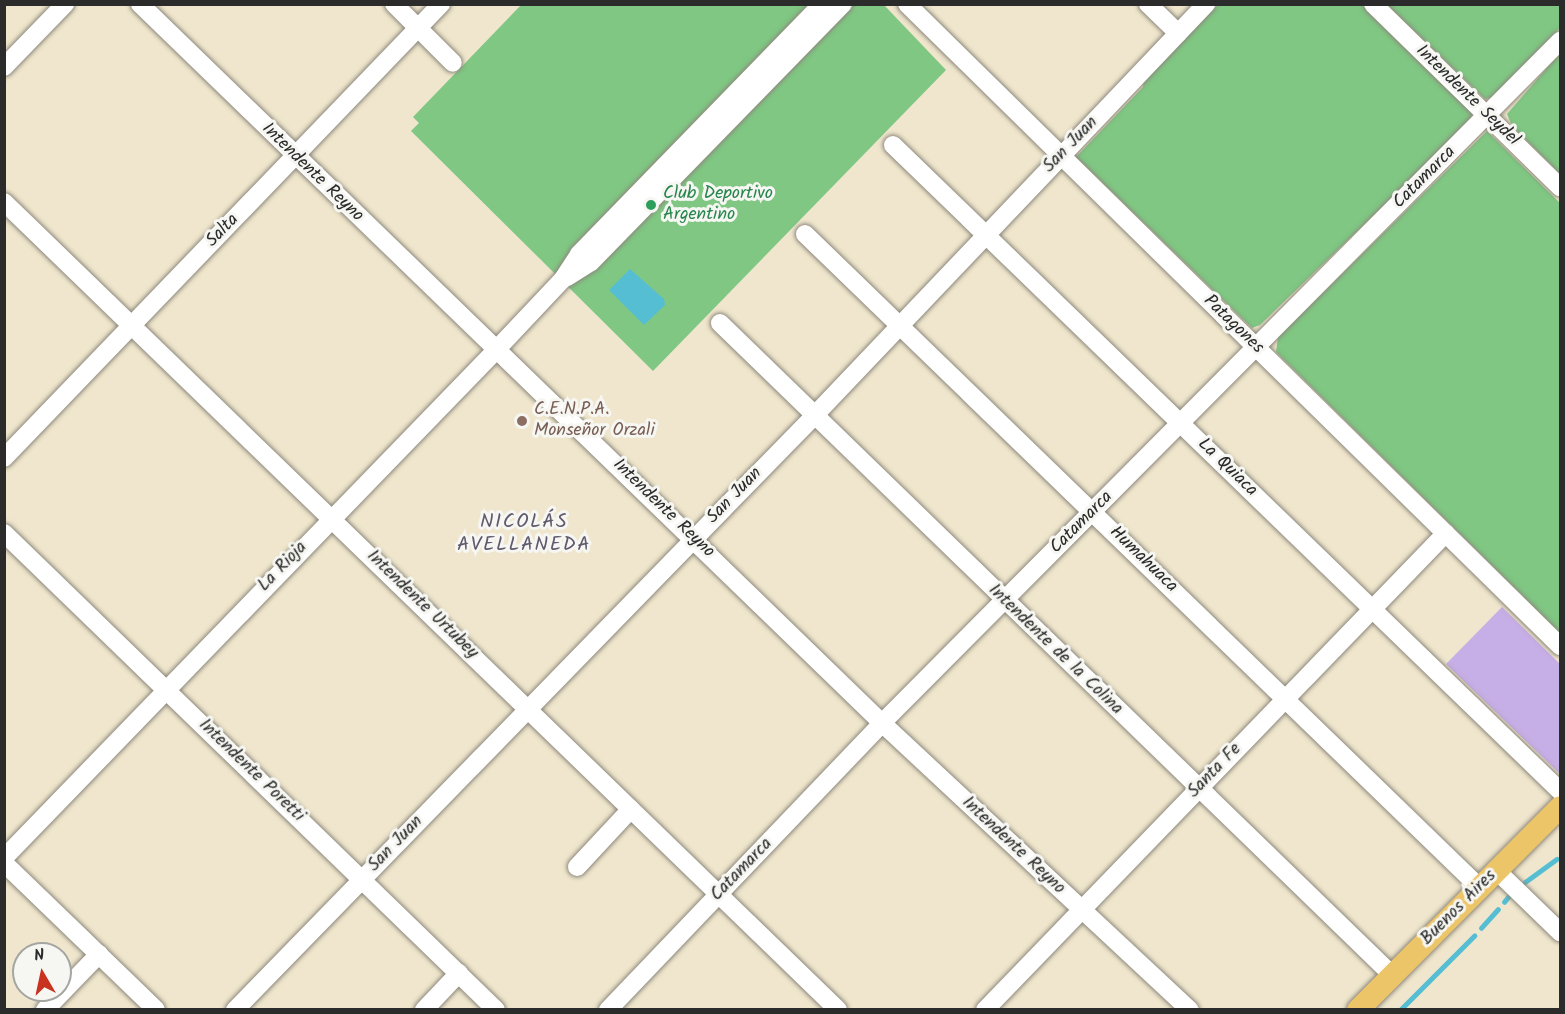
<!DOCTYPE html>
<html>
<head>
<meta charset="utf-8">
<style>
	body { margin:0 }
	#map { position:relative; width:1565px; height:1014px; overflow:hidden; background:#efe6cd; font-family:Kalam,sans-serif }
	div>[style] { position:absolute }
	.green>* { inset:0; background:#7fc783 }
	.water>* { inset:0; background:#55bed3 }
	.stream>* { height:4.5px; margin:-2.25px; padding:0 2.25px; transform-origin:2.25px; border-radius:2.25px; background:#55bed3 }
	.building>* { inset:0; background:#c6aee6 }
	.roads { filter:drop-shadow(0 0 2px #8d887c) drop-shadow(0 0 2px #8d887c) }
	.minor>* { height:18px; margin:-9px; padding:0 9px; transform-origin:9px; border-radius:9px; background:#fff }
	.major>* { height:22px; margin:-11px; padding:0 11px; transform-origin:11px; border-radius:11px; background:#edc569 }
	.dots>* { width:16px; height:16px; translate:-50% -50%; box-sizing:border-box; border:3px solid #f6f6f2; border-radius:50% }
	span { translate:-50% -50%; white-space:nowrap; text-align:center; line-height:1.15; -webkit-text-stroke:6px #f6f6f2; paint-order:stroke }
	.street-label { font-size:18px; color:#2b2b2b }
	.leisure-label { font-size:18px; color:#27864d }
	.left { translate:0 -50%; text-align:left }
	.education-label { font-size:18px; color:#785e54 }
	.neighbourhood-label { font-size:20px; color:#61596c; letter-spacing:1.5px }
	.frame { position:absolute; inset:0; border:6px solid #2b2b2b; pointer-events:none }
	.north { position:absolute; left:12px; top:942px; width:60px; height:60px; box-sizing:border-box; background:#f6f6f2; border:2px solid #a5a5a2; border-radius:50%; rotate:351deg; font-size:16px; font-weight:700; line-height:24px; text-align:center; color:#2b2b2b }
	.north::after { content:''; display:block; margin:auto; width:21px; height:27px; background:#c8321e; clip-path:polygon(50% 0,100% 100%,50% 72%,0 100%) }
</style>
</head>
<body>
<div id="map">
	<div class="green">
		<i style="clip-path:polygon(521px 5px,884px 5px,946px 70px,653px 371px,411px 131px,419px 123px,413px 117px)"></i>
		<i style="clip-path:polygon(1218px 5px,1362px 5px,1472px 113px,1470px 122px,1260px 325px,1252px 328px,1076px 157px,1143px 87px,1144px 77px)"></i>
		<i style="clip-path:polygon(1387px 5px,1560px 5px,1560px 28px,1495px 97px,1485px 99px)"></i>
		<i style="clip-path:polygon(1560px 53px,1560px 174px,1512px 126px,1507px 114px)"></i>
		<i style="clip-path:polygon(1487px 131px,1560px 203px,1560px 633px,1276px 352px,1278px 337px)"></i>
	</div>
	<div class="water">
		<i style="clip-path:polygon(630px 269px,664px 299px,665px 305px,644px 325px,609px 290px)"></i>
	</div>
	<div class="stream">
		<i style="left:1525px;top:882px;width:39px;rotate:-36deg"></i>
		<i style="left:1504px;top:902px;width:8px;rotate:-50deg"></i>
		<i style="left:1481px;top:928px;width:25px;rotate:-48deg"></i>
		<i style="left:1400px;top:1010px;width:105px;rotate:-45deg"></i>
	</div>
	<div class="building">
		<i style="clip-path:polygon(1502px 607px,1560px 664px,1560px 774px,1446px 664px)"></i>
	</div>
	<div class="roads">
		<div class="minor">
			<i style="left:140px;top:4px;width:1033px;rotate:44.1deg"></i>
			<i style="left:882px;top:723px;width:421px;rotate:43deg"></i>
			<i style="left:394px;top:4px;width:83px;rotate:45deg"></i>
			<i style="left:907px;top:4px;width:916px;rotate:44.51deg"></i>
			<i style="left:1148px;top:4px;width:42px;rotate:44deg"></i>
			<i style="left:1373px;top:4px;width:262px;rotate:44.4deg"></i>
			<i style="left:4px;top:67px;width:88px;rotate:-45.9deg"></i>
			<i style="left:893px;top:145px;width:929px;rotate:44.08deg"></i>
			<i style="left:4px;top:202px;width:1161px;rotate:44.09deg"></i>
			<i style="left:805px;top:234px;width:940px;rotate:44.09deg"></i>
			<i style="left:567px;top:277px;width:28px;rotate:-32deg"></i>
			<i style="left:591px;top:262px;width:361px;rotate:-45.7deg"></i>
			<i style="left:720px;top:323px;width:936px;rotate:44.13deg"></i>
			<i style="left:4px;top:458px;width:630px;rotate:-46.09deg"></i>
			<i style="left:4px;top:533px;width:685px;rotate:44.11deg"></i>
			<i style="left:4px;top:858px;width:709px;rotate:-45.91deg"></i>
			<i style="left:497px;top:349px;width:96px;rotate:-46.7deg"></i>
			<i style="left:563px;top:279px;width:30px;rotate:-57deg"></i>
			<i style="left:579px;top:254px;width:349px;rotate:-45.8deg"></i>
			<i style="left:4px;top:863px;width:211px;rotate:44deg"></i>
			<i style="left:577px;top:867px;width:79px;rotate:-47deg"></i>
			<i style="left:1497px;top:871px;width:88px;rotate:44.1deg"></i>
			<i style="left:45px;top:1010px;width:78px;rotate:-46deg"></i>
			<i style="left:235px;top:1010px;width:830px;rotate:-45.73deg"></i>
			<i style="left:814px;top:416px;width:569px;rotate:-46.42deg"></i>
			<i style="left:424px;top:1010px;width:51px;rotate:-46.6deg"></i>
			<i style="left:608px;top:1010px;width:397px;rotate:-46.3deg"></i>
			<i style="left:882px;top:723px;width:962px;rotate:-45.17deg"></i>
			<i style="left:985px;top:1010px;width:663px;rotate:-45.98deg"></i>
		</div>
		<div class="major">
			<i style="left:1358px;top:1010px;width:286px;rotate:-45.1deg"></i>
		</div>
	</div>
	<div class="dots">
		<i style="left:651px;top:205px;background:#2e9e5b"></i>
		<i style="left:522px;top:421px;background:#8d6e63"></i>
	</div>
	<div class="street-label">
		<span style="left:1467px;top:96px;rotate:44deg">Intendente Seydel</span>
		<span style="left:1071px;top:145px;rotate:-46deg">San Juan</span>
		<span style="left:312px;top:173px;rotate:44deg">Intendente Reyno</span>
		<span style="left:1425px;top:178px;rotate:-45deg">Catamarca</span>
		<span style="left:223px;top:231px;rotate:-46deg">Salta</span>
		<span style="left:1233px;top:325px;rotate:44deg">Patagones</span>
		<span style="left:1227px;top:468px;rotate:44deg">La Quiaca</span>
		<span style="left:735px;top:496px;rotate:-46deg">San Juan</span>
		<span style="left:663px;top:509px;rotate:44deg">Intendente Reyno</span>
		<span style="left:1082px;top:523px;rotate:-45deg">Catamarca</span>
		<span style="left:1143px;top:560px;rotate:44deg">Humahuaca</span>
		<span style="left:283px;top:567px;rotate:-46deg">La Rioja</span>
		<span style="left:422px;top:605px;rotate:44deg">Intendente Urtubey</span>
		<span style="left:1055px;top:650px;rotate:44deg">Intendente de la Colina</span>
		<span style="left:251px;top:771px;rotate:44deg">Intendente Poretti</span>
		<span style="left:1215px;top:771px;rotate:-46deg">Santa Fe</span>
		<span style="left:396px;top:844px;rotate:-46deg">San Juan</span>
		<span style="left:1013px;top:846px;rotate:43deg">Intendente Reyno</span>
		<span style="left:742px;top:870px;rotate:-46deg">Catamarca</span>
		<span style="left:1459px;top:908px;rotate:-45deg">Buenos Aires</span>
	</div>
	<div class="leisure-label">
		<span class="left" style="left:663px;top:205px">Club Deportivo<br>Argentino</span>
	</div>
	<div class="education-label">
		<span class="left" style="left:534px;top:421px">C.E.N.P.A.<br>Monseñor Orzali</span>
	</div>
	<div class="neighbourhood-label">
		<span style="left:524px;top:534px">NICOLÁS<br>AVELLANEDA</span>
	</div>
	<div class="frame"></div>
	<div class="north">N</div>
</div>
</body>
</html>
